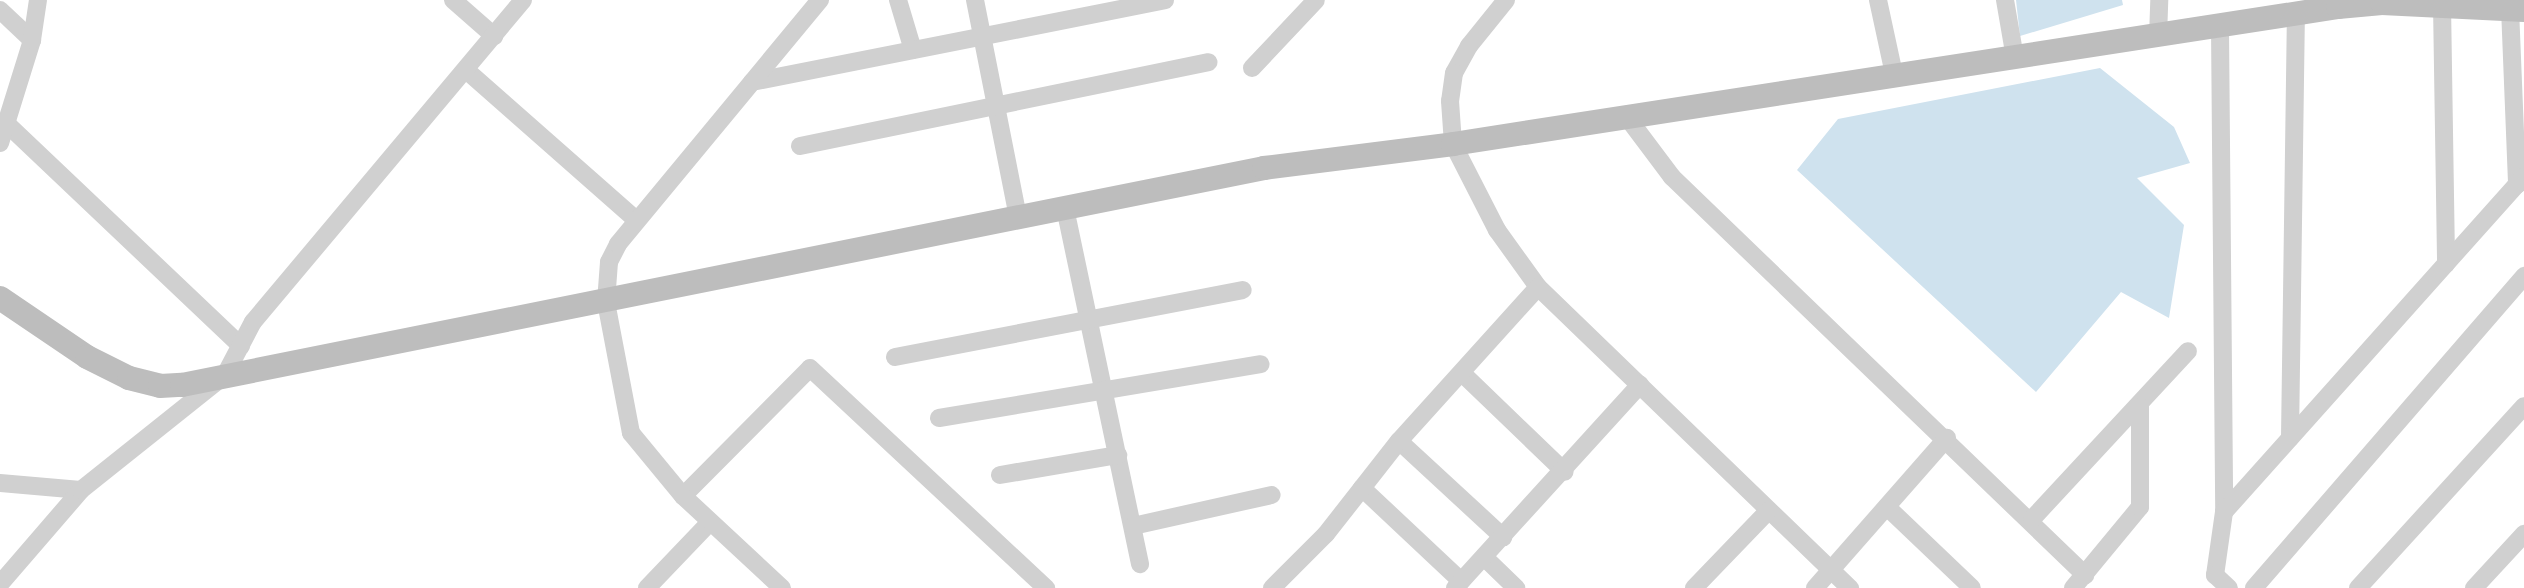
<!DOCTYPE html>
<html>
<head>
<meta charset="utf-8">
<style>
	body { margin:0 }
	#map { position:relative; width:2524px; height:588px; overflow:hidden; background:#fff; font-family:Cabin,sans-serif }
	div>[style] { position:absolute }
	.water>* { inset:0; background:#cfe2ee }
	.street>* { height:18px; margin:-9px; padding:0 9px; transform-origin:9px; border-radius:9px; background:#d0d0d0 }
	.secondary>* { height:24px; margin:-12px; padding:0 12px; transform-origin:12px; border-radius:12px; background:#bdbdbd }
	span { translate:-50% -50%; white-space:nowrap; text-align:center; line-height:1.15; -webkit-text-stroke:7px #fff; paint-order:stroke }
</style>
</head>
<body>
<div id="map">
	<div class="water">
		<i style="clip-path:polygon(2016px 0,2122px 0,2123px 5px,2020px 36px)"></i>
		<i style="clip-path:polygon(2100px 68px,2174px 127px,2190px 163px,2137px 178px,2184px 225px,2169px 318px,2121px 292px,2036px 392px,1797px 170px,1838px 119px)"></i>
	</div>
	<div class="street">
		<i style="left:453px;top:0;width:55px;rotate:41.3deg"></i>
		<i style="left:898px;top:0;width:52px;rotate:73.3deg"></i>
		<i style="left:975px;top:0;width:222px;rotate:78.8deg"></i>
		<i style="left:1506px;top:0;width:59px;rotate:128.8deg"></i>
		<i style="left:1469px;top:46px;width:31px;rotate:119deg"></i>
		<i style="left:1454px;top:73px;width:28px;rotate:98deg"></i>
		<i style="left:1450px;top:101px;width:43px;rotate:86deg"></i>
		<i style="left:1453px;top:144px;width:97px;rotate:62.9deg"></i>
		<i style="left:1497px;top:230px;width:70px;rotate:54.3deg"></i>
		<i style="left:1538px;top:287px;width:434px;rotate:44deg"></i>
		<i style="left:1878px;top:0;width:76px;rotate:77.8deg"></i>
		<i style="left:2005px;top:0;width:59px;rotate:80.2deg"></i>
		<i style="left:2442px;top:4px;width:260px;rotate:89.1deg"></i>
		<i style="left:2510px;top:8px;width:177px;rotate:87.7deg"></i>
		<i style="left:0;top:10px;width:44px;rotate:43.2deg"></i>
		<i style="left:2220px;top:28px;width:484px;rotate:89.5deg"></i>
		<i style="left:2224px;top:512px;width:64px;rotate:98.1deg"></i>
		<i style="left:2215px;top:575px;width:19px;rotate:43deg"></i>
		<i style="left:2158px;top:37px;width:37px;rotate:-88deg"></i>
		<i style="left:1252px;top:68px;width:93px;rotate:-46.7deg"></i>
		<i style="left:466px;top:70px;width:227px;rotate:41.4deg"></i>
		<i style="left:752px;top:82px;width:421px;rotate:-11.2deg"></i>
		<i style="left:1627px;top:117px;width:75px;rotate:53.1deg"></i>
		<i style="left:1672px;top:177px;width:574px;rotate:43.94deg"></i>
		<i style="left:6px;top:123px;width:324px;rotate:43.5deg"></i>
		<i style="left:0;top:143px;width:108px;rotate:-72.7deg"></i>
		<i style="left:32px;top:40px;width:40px;rotate:-81.5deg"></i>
		<i style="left:800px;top:146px;width:417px;rotate:-11.6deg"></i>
		<i style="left:1065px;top:208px;width:364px;rotate:78.1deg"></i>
		<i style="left:895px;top:357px;width:354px;rotate:-10.9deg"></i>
		<i style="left:1463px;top:374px;width:141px;rotate:43.9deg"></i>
		<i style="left:939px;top:418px;width:326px;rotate:-9.5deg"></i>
		<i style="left:2290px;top:438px;width:424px;rotate:-89.2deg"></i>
		<i style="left:1399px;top:441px;width:142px;rotate:42.7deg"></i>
		<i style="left:1000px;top:475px;width:120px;rotate:-9.6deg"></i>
		<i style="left:0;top:483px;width:81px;rotate:4.9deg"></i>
		<i style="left:1362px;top:488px;width:136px;rotate:43.2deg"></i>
		<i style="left:683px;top:496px;width:180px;rotate:-45.2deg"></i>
		<i style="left:810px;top:368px;width:323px;rotate:43deg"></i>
		<i style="left:1887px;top:507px;width:117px;rotate:43.6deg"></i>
		<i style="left:2224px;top:512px;width:450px;rotate:-48.2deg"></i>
		<i style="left:2032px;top:519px;width:229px;rotate:-47.1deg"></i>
		<i style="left:1133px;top:526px;width:142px;rotate:-12.6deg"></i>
		<i style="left:1484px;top:557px;width:45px;rotate:44.1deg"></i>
		<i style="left:0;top:584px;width:124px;rotate:-49.2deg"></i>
		<i style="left:81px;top:490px;width:184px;rotate:-38.6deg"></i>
		<i style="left:225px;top:375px;width:60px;rotate:-62.2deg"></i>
		<i style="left:253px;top:322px;width:420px;rotate:-50deg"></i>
		<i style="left:647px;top:588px;width:91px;rotate:-46.3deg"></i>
		<i style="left:782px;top:588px;width:135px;rotate:-137.1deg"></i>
		<i style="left:683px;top:496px;width:82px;rotate:-129.5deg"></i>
		<i style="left:631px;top:433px;width:133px;rotate:-100.8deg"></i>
		<i style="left:606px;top:302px;width:40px;rotate:-85.7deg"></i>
		<i style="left:609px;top:262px;width:20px;rotate:-63deg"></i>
		<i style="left:618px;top:244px;width:317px;rotate:-50.4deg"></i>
		<i style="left:1272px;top:588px;width:76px;rotate:-45deg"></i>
		<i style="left:1326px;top:534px;width:118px;rotate:-51.9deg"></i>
		<i style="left:1399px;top:441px;width:207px;rotate:-47.9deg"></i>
		<i style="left:1455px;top:588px;width:275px;rotate:-47.7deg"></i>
		<i style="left:1694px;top:588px;width:107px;rotate:-46.1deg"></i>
		<i style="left:1815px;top:588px;width:200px;rotate:-48.7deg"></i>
		<i style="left:2073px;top:588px;width:105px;rotate:-50.4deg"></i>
		<i style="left:2140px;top:507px;width:100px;rotate:-90deg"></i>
		<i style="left:2254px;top:588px;width:413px;rotate:-49.1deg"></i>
		<i style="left:2358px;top:588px;width:246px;rotate:-47.6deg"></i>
		<i style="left:2474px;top:588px;width:74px;rotate:-47.2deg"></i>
	</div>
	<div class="secondary">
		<i style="left:0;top:298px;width:105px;rotate:34.1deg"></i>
		<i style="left:87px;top:357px;width:47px;rotate:26.6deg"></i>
		<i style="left:129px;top:378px;width:32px;rotate:14deg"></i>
		<i style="left:160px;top:386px;width:22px;rotate:-3deg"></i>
		<i style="left:182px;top:385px;width:1104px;rotate:-11.34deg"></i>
		<i style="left:1264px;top:168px;width:191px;rotate:-7.2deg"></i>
		<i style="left:1453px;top:144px;width:896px;rotate:-8.8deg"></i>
		<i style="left:2338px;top:7px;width:44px;rotate:-5.2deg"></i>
		<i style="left:2382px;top:3px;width:142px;rotate:2.8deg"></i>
	</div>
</div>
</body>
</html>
